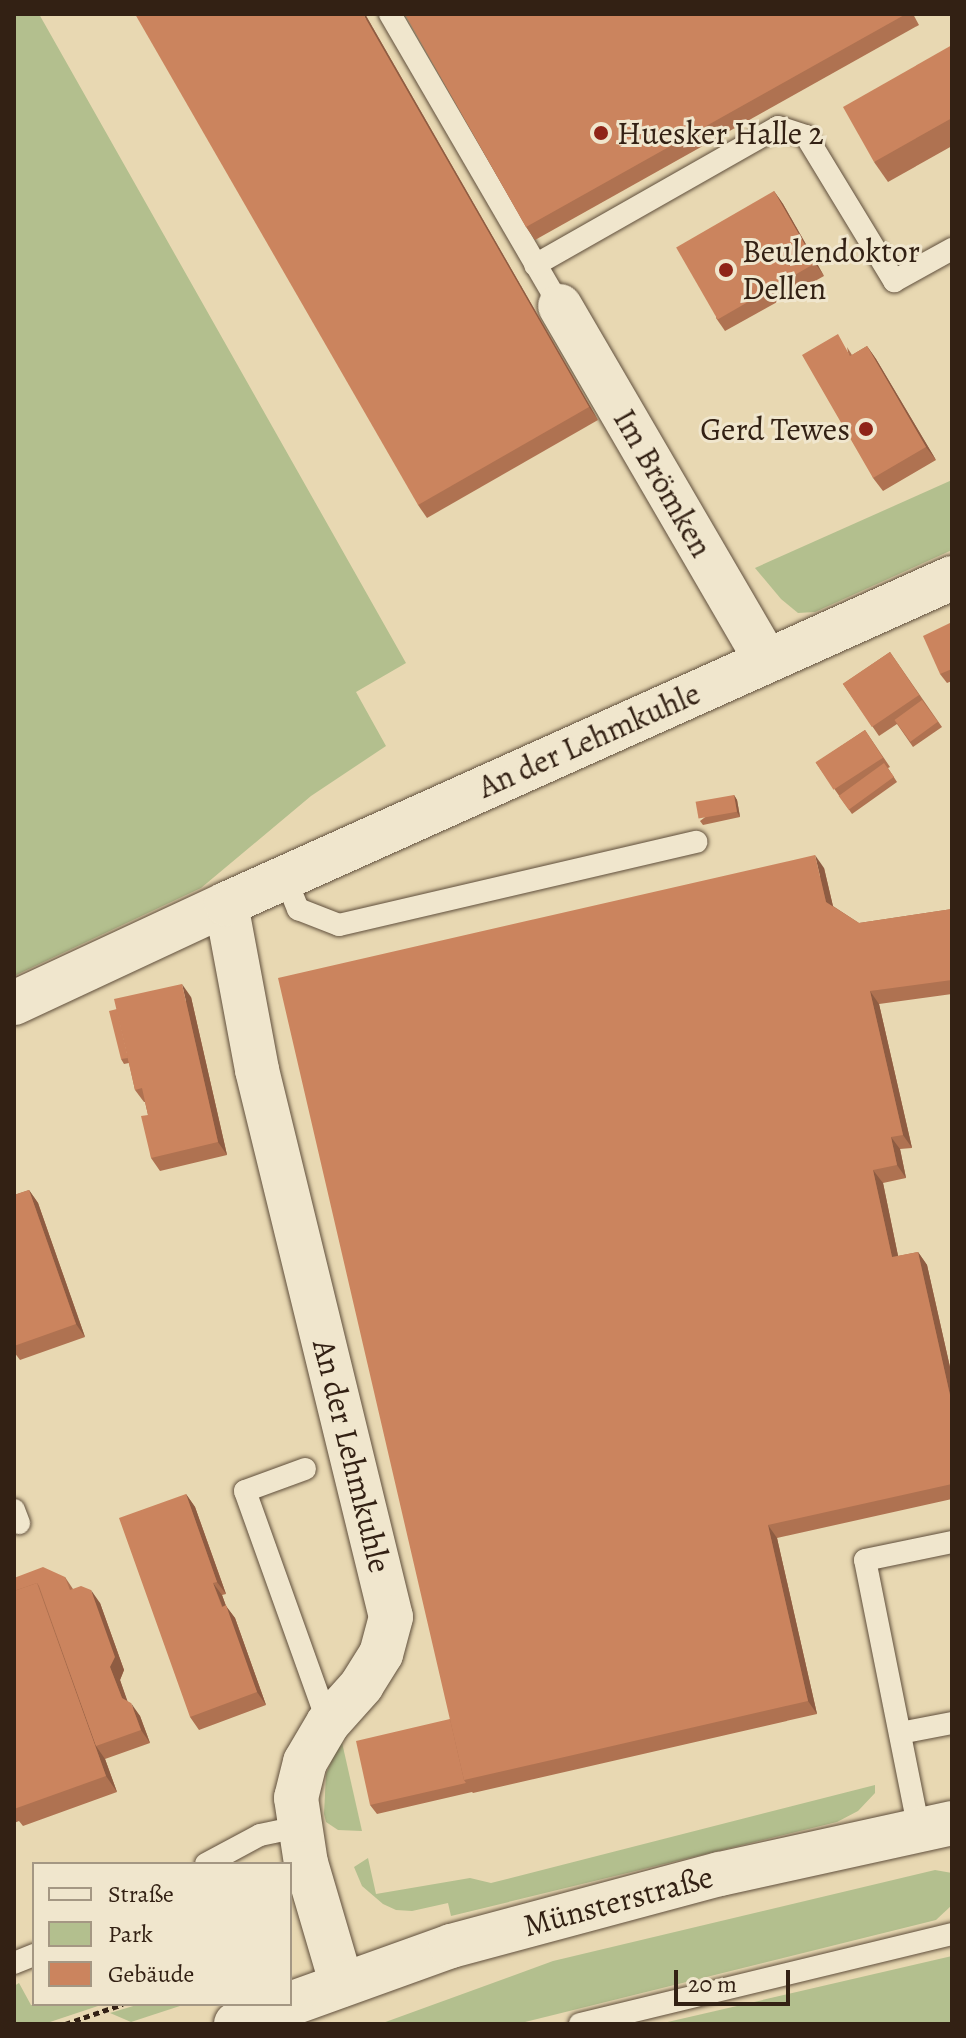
<!DOCTYPE html>
<html>
<head>
<meta charset="utf-8">
<style>
	body { margin:0 }
	#map { position:relative; width:966px; height:2038px; overflow:hidden; background:#e8d8b2; font-family:Alegreya,serif }
	div>[style] { position:absolute }
	.green>* { inset:0; background:#b3bf8e }
	.path>* { height:5px; margin-top:-2.5px; transform-origin:0; background:repeating-linear-gradient(90deg,#332114 0 6px,transparent 0 10px) }
	.roads { filter:drop-shadow(0 0 2px #604f3c) drop-shadow(0 0 2px #604f3c) }
	.service>* { height:22px; margin:-11px; padding:0 11px; transform-origin:11px; border-radius:11px; background:#f0e6cd }
	.minor>* { height:44px; margin:-22px; padding:0 22px; transform-origin:22px; border-radius:22px; background:#f0e6cd }
	.secondary>* { height:44px; margin:-22px; padding:0 22px; transform-origin:22px; border-radius:22px; background:#f0e6cd }
	.wall>* { inset:0; background:#af7251 }
	.shaded-wall>* { inset:0; background:#8e5c42 }
	.building>* { inset:0; background:#cb845e; transform-origin:0 0 }
	.dots>* { width:22px; height:22px; translate:-50% -50%; box-sizing:border-box; border:4px solid #f0e6cd; border-radius:50% }
	span { translate:-50% -50%; white-space:nowrap; text-align:center; line-height:1.15; -webkit-text-stroke:6px #f0e6cd; paint-order:stroke }
	.poi-label { font-size:32px; color:#332114 }
	.left { translate:0 -50%; text-align:left }
	.right { translate:-100% -50%; text-align:right }
	.street-label { font-size:32px; color:#332114 }
	.frame { position:absolute; inset:0; border:16px solid #332114; pointer-events:none }
	.legend { position:absolute; left:32px; top:1862px; width:260px; height:144px; box-sizing:border-box; background:#f0e6cd; border:2px solid #a49783; margin:0; padding:10px 14px; list-style:none; font-size:24px; color:#332114 }
	.legend li { display:flex; align-items:center; gap:16px; height:40px }
	.legend b { width:40px; border:2px solid #a49783 }
	.scale { position:absolute; left:674px; top:1970px; width:116px; height:36px; box-sizing:border-box; border:4px solid #332114; border-top:0; padding-left:10px; font-size:24px; line-height:28px; white-space:nowrap; color:#332114; -webkit-text-stroke:6px #f0e6cd; paint-order:stroke }
</style>
</head>
<body>
<div id="map">
	<div class="green">
		<i style="clip-path:polygon(14px 14px,39px 14px,406px 663px,356px 692px,386px 746px,311px 796px,201px 888px,14px 976px)"></i>
		<i style="clip-path:polygon(952px 480px,952px 550px,815px 612px,798px 613px,781px 599px,755px 568px)"></i>
		<i style="clip-path:polygon(341px 1738px,362px 1831px,338px 1830px,326px 1822px,324px 1814px,326px 1774px)"></i>
		<i style="clip-path:polygon(875px 1785px,875px 1793px,858px 1811px,837px 1822px,451px 1916px,448px 1903px,412px 1911px,396px 1910px,383px 1904px,362px 1886px,354px 1867px,368px 1858px,376px 1894px,470px 1878px,491px 1883px)"></i>
		<i style="clip-path:polygon(935px 1870px,952px 1873px,952px 1905px,936px 1920px,517px 2024px,380px 2024px,553px 1961px)"></i>
		<i style="clip-path:polygon(952px 1956px,952px 2024px,659px 2024px)"></i>
		<i style="clip-path:polygon(19px 1983px,31px 2005px,104px 2004px,44px 2024px,14px 2024px,14px 1986px)"></i>
		<i style="clip-path:polygon(140px 2004px,186px 2004px,131px 2022px,110px 2013px)"></i>
	</div>
	<div class="path">
		<i style="left:65px;top:2024px;width:61px;rotate:-19deg"></i>
	</div>
	<div class="roads">
		<div class="service">
			<i style="left:390px;top:14px;width:338px;rotate:59.8deg"></i>
			<i style="left:535px;top:265px;width:279px;rotate:-29.6deg"></i>
			<i style="left:778px;top:127px;width:29px;rotate:18deg"></i>
			<i style="left:806px;top:136px;width:170px;rotate:58.7deg"></i>
			<i style="left:894px;top:281px;width:66px;rotate:-28.9deg"></i>
			<i style="left:285px;top:877px;width:35px;rotate:68deg"></i>
			<i style="left:298px;top:909px;width:44px;rotate:21.3deg"></i>
			<i style="left:339px;top:925px;width:367px;rotate:-13.1deg"></i>
			<i style="left:305px;top:1469px;width:64px;rotate:159.9deg"></i>
			<i style="left:245px;top:1491px;width:246px;rotate:70.3deg"></i>
			<i style="left:14px;top:1510px;width:14px;rotate:69deg"></i>
			<i style="left:900px;top:1733px;width:53px;rotate:-10.9deg"></i>
			<i style="left:919px;top:1830px;width:275px;rotate:-101.3deg"></i>
			<i style="left:865px;top:1560px;width:89px;rotate:-11.7deg"></i>
			<i style="left:206px;top:1864px;width:61px;rotate:-28.2deg"></i>
			<i style="left:260px;top:1835px;width:39px;rotate:-12deg"></i>
			<i style="left:14px;top:1963px;width:22px;rotate:-22deg"></i>
			<i style="left:580px;top:2024px;width:383px;rotate:-13.6deg"></i>
		</div>
		<div class="minor">
			<i style="left:560px;top:306px;width:410px;rotate:59.8deg"></i>
			<i style="left:226px;top:904px;width:169px;rotate:79.4deg"></i>
			<i style="left:257px;top:1070px;width:563px;rotate:76.24deg"></i>
			<i style="left:391px;top:1617px;width:38px;rotate:105deg"></i>
			<i style="left:381px;top:1654px;width:36px;rotate:122deg"></i>
			<i style="left:362px;top:1685px;width:51px;rotate:131.8deg"></i>
			<i style="left:328px;top:1723px;width:45px;rotate:120.5deg"></i>
			<i style="left:305px;top:1762px;width:37px;rotate:104deg"></i>
			<i style="left:296px;top:1798px;width:66px;rotate:81.3deg"></i>
			<i style="left:306px;top:1863px;width:127px;rotate:73.6deg"></i>
			<i style="left:14px;top:1003px;width:234px;rotate:-25deg"></i>
			<i style="left:226px;top:904px;width:796px;rotate:-24.18deg"></i>
		</div>
		<div class="secondary">
			<i style="left:290px;top:2004px;width:171px;rotate:-19.8deg"></i>
			<i style="left:451px;top:1946px;width:278px;rotate:-15deg"></i>
			<i style="left:720px;top:1874px;width:238px;rotate:-12.4deg"></i>
			<i style="left:236px;top:2024px;width:58px;rotate:-20.3deg"></i>
		</div>
	</div>
	<div class="wall">
		<i style="clip-path:polygon(365px 14px,598px 420px,427px 518px,418px 505px)"></i>
		<i style="clip-path:polygon(405px 14px,913px 14px,919px 25px,535px 240px,526px 227px)"></i>
		<i style="clip-path:polygon(952px 45px,952px 146px,888px 182px,874px 162px)"></i>
		<i style="clip-path:polygon(774px 191px,783px 204px,824px 276px,725px 331px,716px 318px)"></i>
		<i style="clip-path:polygon(867px 346px,876px 359px,936px 460px,883px 491px,873px 478px,847px 347px,852px 355px)"></i>
		<i style="clip-path:polygon(952px 622px,952px 681px,947px 683px,940px 674px)"></i>
		<i style="clip-path:polygon(890px 652px,942px 727px,913px 747px,897px 724px,879px 736px,843px 684px)"></i>
		<i style="clip-path:polygon(865px 730px,890px 767px,888px 768px,897px 782px,852px 814px,816px 763px)"></i>
		<i style="clip-path:polygon(734px 795px,737px 800px,740px 817px,703px 825px,700px 821px)"></i>
		<i style="clip-path:polygon(824px 868px,833px 906px,859px 923px,952px 909px,952px 994px,879px 1004px,912px 1148px,900px 1149px,906px 1178px,883px 1183px,898px 1256px,918px 1252px,927px 1265px,952px 1376px,952px 1499px,777px 1538px,817px 1714px,473px 1793px,472px 1792px,377px 1814px,370px 1805px,450px 1719px)"></i>
		<i style="clip-path:polygon(191px 997px,227px 1155px,160px 1171px,151px 1158px,148px 1115px,145px 1102px,144px 1102px,135px 1090px,129px 1063px,124px 1064px,121px 1059px)"></i>
		<i style="clip-path:polygon(29px 1190px,38px 1203px,85px 1337px,20px 1360px,14px 1352px,14px 1195px)"></i>
		<i style="clip-path:polygon(186px 1494px,195px 1507px,226px 1594px,222px 1595px,226px 1606px,235px 1618px,266px 1705px,199px 1730px,190px 1717px)"></i>
		<i style="clip-path:polygon(65px 1577px,73px 1589px,100px 1603px,124px 1670px,120px 1680px,127px 1701px,140px 1716px,150px 1743px,105px 1759px,117px 1792px,23px 1826px,19px 1821px,14px 1823px,14px 1578px)"></i>
	</div>
	<div class="shaded-wall">
		<i style="clip-path:polygon(363px 14px,365px 14px,598px 420px,589px 407px)"></i>
		<i style="clip-path:polygon(774px 191px,783px 204px,824px 276px,815px 263px)"></i>
		<i style="clip-path:polygon(867px 346px,876px 359px,936px 460px,926px 447px)"></i>
		<i style="clip-path:polygon(734px 795px,737px 800px,740px 817px,737px 812px)"></i>
		<i style="clip-path:polygon(815px 855px,824px 868px,835px 915px,826px 902px)"></i>
		<i style="clip-path:polygon(182px 984px,191px 997px,227px 1155px,218px 1142px)"></i>
		<i style="clip-path:polygon(870px 991px,879px 1004px,912px 1148px,903px 1135px)"></i>
		<i style="clip-path:polygon(891px 1137px,900px 1149px,906px 1178px,897px 1165px)"></i>
		<i style="clip-path:polygon(873px 1170px,883px 1183px,901px 1270px,892px 1257px)"></i>
		<i style="clip-path:polygon(29px 1190px,38px 1203px,85px 1337px,76px 1324px)"></i>
		<i style="clip-path:polygon(918px 1252px,927px 1265px,952px 1376px,952px 1404px)"></i>
		<i style="clip-path:polygon(186px 1494px,195px 1507px,226px 1594px,217px 1582px)"></i>
		<i style="clip-path:polygon(768px 1525px,777px 1538px,817px 1714px,808px 1701px)"></i>
		<i style="clip-path:polygon(37px 1583px,96px 1746px,105px 1759px,117px 1792px,106px 1776px)"></i>
		<i style="clip-path:polygon(213px 1583px,222px 1595px,226px 1606px,235px 1618px,266px 1705px,257px 1692px)"></i>
		<i style="clip-path:polygon(91px 1590px,100px 1603px,124px 1670px,120px 1680px,131px 1711px,122px 1698px,110px 1667px)"></i>
		<i style="clip-path:polygon(131px 1703px,140px 1716px,150px 1743px,141px 1730px)"></i>
	</div>
	<div class="building">
		<i style="clip-path:polygon(135px 14px,363px 14px,589px 407px,418px 505px)"></i>
		<i style="clip-path:polygon(405px 14px,906px 14px,526px 227px)"></i>
		<i style="clip-path:polygon(952px 45px,952px 118px,874px 162px,843px 107px)"></i>
		<i style="left:774px;top:191px;width:83px;height:113px;rotate:60deg"></i>
		<i style="clip-path:polygon(838px 334px,850px 356px,867px 346px,926px 447px,873px 478px,802px 355px)"></i>
		<i style="clip-path:polygon(952px 622px,952px 669px,940px 674px,923px 636px)"></i>
		<i style="left:890px;top:652px;width:52px;height:57px;rotate:56deg"></i>
		<i style="left:922px;top:700px;width:27px;height:34px;rotate:54deg"></i>
		<i style="left:865px;top:730px;width:33px;height:59px;rotate:57deg"></i>
		<i style="left:884px;top:763px;width:17px;height:56px;rotate:54deg"></i>
		<i style="left:734px;top:795px;width:17px;height:39px;rotate:80deg"></i>
		<i style="clip-path:polygon(815px 855px,826px 902px,859px 923px,952px 909px,952px 980px,870px 991px,903px 1135px,891px 1137px,897px 1165px,873px 1170px,892px 1257px,918px 1252px,952px 1404px,952px 1484px,768px 1525px,808px 1701px,464px 1780px,278px 978px)"></i>
		<i style="clip-path:polygon(182px 984px,218px 1142px,151px 1158px,141px 1116px,148px 1115px,142px 1088px,135px 1090px,114px 999px)"></i>
		<i style="clip-path:polygon(117px 1009px,128px 1058px,121px 1059px,109px 1011px)"></i>
		<i style="clip-path:polygon(29px 1190px,76px 1324px,14px 1346px,14px 1195px)"></i>
		<i style="clip-path:polygon(186px 1494px,217px 1582px,213px 1583px,222px 1607px,226px 1605px,257px 1692px,190px 1717px,119px 1518px)"></i>
		<i style="clip-path:polygon(43px 1567px,65px 1577px,70px 1590px,81px 1586px,91px 1590px,115px 1657px,110px 1667px,122px 1698px,131px 1703px,141px 1730px,96px 1746px,39px 1586px,37px 1583px,14px 1591px,14px 1578px)"></i>
		<i style="clip-path:polygon(37px 1583px,106px 1776px,14px 1809px,14px 1591px)"></i>
		<i style="clip-path:polygon(450px 1719px,464px 1780px,466px 1783px,370px 1805px,356px 1741px)"></i>
	</div>
	<div class="dots">
		<i style="left:601px;top:133px;background:#8f2418"></i>
		<i style="left:726px;top:270px;background:#8f2418"></i>
		<i style="left:866px;top:429px;background:#8f2418"></i>
	</div>
	<div class="poi-label">
		<span class="left" style="left:617px;top:133px">Huesker Halle 2</span>
		<span class="left" style="left:742px;top:270px">Beulendoktor<br>Dellen</span>
		<span class="right" style="left:850px;top:429px">Gerd Tewes</span>
	</div>
	<div class="street-label">
		<span style="left:663px;top:483px;rotate:60deg">Im Brömken</span>
		<span style="left:589px;top:740px;rotate:-24deg">An der Lehmkuhle</span>
		<span style="left:352px;top:1456px;rotate:76deg">An der Lehmkuhle</span>
		<span style="left:618px;top:1901px;rotate:-15deg">Münsterstraße</span>
	</div>
	<div class="frame"></div>
	<ul class="legend">
	<li><b style="height:10px;background:#f0e6cd"></b>Straße</li>
	<li><b style="height:22px;background:#b3bf8e"></b>Park</li>
	<li><b style="height:22px;background:#cb845e"></b>Gebäude</li>
	</ul>
	<div class="scale">20 m</div>
</div>
</body>
</html>
